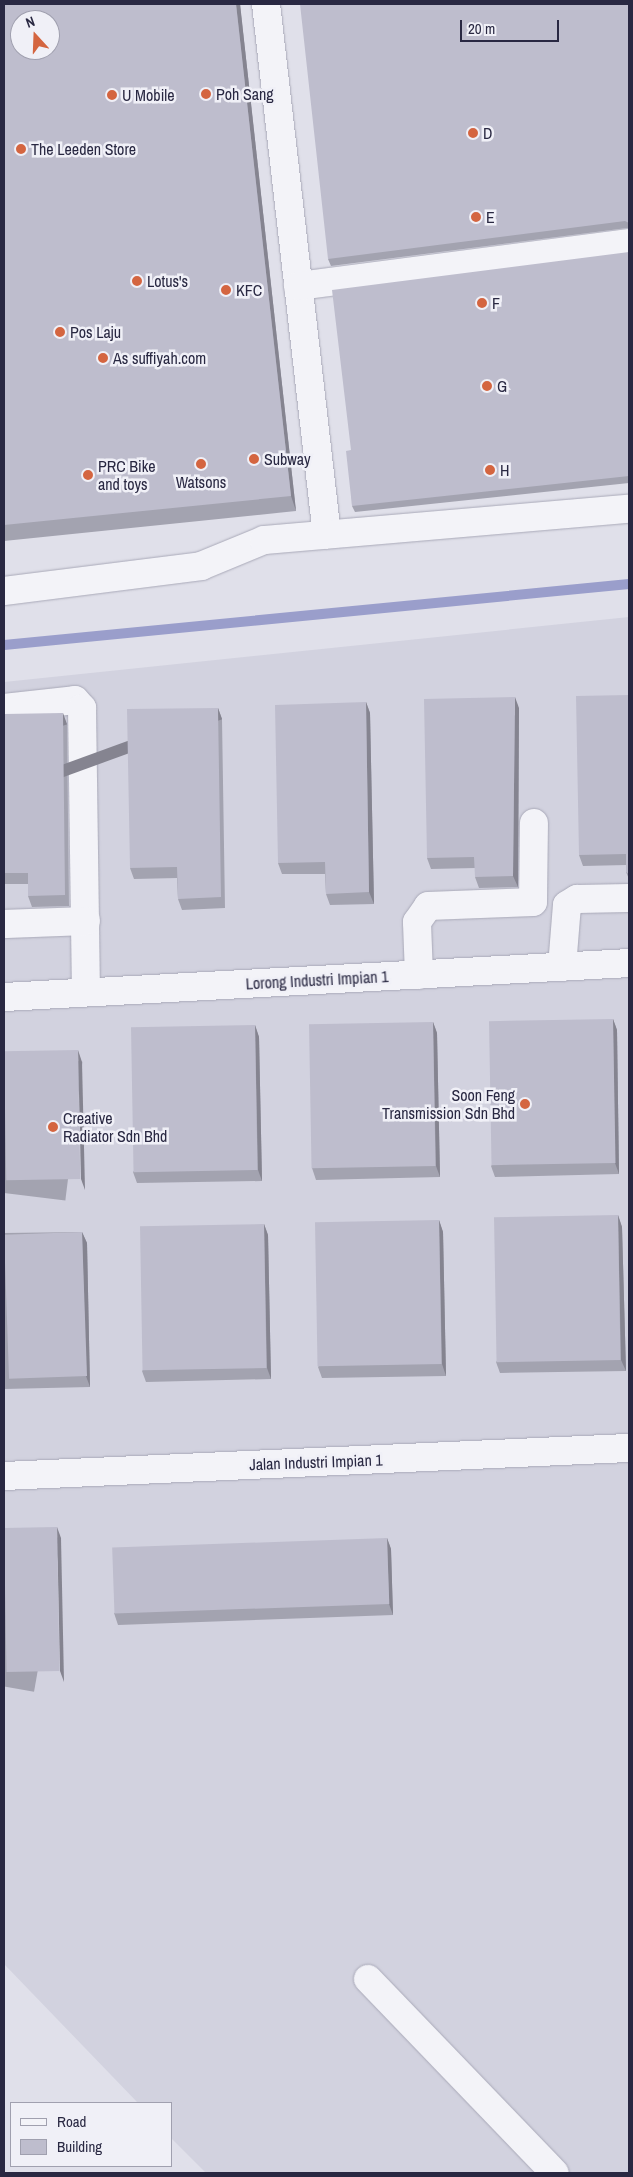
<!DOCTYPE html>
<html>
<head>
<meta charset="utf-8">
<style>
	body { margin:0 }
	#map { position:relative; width:633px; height:2177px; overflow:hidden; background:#e0e0ea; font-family:"Archivo Narrow",sans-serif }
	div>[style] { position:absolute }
	.built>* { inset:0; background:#d2d2df }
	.stream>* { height:10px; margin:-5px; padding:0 5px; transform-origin:5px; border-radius:5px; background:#9a9ecb }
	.roads { filter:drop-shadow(0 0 1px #a9a9b8) drop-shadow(0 0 1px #a9a9b8) }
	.minor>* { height:28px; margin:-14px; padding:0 14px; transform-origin:14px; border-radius:14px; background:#f3f3f8 }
	.wall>* { inset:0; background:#a3a3b0; transform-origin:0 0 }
	.shaded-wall>* { inset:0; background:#858490; transform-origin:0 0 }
	.building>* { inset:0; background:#bebdcd; transform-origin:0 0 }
	.dots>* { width:14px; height:14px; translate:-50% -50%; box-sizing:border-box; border:2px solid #f0f0f7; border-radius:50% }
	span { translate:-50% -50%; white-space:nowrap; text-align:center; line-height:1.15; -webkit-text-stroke:5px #f0f0f7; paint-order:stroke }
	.poi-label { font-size:16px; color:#292842 }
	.left { translate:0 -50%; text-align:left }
	.right { translate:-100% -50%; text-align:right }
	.street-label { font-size:16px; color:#292842 }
	.frame { position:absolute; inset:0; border:5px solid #292842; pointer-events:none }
	.legend { position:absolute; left:10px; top:2102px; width:162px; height:65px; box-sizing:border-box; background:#f0f0f7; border:1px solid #a0a0af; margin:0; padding:6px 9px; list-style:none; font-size:15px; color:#292842 }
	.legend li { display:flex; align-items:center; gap:10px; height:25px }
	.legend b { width:25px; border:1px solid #a0a0af }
	.north { position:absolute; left:10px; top:10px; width:50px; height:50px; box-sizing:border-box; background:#f0f0f7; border:1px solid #a0a0af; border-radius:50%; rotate:340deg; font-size:14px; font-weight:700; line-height:20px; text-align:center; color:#292842 }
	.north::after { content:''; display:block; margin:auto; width:18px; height:22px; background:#d46540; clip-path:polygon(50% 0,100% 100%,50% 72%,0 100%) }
	.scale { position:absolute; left:460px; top:20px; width:99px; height:22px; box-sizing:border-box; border:2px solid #292842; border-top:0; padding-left:6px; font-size:15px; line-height:18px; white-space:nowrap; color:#292842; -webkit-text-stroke:4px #f0f0f7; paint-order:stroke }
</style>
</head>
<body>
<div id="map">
	<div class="built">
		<i style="clip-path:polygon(629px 617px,629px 2173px,206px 2173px,171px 2138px,171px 2103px,138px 2103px,4px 1964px,4px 682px)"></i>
	</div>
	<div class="stream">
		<i style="left:4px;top:645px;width:628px;rotate:-5.57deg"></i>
	</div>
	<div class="roads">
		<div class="minor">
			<i style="left:266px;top:4px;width:534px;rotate:83.45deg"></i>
			<i style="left:298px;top:286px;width:334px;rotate:-7.4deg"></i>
			<i style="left:4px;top:591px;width:199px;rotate:-7.2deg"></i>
			<i style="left:201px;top:566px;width:68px;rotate:-22.4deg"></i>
			<i style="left:264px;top:540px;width:366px;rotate:-4.9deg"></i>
			<i style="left:4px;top:708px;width:71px;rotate:-6.4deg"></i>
			<i style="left:75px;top:700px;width:11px;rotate:49deg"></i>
			<i style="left:82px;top:708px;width:284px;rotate:89.2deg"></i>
			<i style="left:4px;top:924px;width:82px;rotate:-2.1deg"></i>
			<i style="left:562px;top:967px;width:62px;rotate:-85.4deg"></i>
			<i style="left:567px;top:905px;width:12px;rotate:-31deg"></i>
			<i style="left:577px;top:899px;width:52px;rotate:-1.1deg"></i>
			<i style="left:419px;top:975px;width:53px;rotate:-92.2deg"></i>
			<i style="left:417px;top:922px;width:19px;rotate:-55deg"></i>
			<i style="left:428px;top:906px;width:105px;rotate:-2.2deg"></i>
			<i style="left:533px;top:902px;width:79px;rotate:-89.3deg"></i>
			<i style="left:4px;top:997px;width:626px;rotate:-3.11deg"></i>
			<i style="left:4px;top:1476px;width:626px;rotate:-2.57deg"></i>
			<i style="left:368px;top:1979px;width:269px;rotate:46.1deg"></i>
		</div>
	</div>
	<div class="wall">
		<i style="clip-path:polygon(4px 4px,240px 4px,296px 511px,4px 541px)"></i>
		<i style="clip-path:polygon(629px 4px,629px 228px,627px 228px,331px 266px,328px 259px)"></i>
		<i style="clip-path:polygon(629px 252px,629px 483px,355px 512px,352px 506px,351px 450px)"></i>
		<i style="clip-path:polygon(629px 695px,629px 879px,626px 872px,626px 865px,583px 866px,579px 855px)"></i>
		<i style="clip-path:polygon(366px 702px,370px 713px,374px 904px,330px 905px,326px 894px,325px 874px,282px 874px,278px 863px)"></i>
		<i style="clip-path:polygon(218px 708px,222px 719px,225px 908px,182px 910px,178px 899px,177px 878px,134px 879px,130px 868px)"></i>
		<i style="clip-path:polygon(519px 708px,518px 887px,479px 888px,475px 877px,475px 868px,431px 869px,427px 858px)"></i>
		<i style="clip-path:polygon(4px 714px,67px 724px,69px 906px,32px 907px,28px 896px,28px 884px,4px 884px)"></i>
		<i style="clip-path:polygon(613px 1019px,617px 1030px,619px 1174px,495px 1177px,491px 1166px)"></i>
		<i style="clip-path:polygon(433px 1022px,437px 1033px,440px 1177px,316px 1180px,312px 1168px)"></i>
		<i style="clip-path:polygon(255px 1025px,259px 1037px,262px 1181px,137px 1183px,133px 1172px)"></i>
		<i style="left:4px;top:1052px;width:79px;height:140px;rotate:7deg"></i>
		<i style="clip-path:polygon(618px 1215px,622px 1227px,626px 1371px,500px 1373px,496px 1362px)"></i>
		<i style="clip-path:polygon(439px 1220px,443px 1232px,446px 1376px,322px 1378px,318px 1367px)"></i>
		<i style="clip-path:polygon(264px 1224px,268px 1235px,271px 1379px,146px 1382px,142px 1371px)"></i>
		<i style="clip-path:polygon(82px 1232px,87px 1243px,90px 1387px,4px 1389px,4px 1233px)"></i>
		<i style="left:4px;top:1528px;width:58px;height:156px;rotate:10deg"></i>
		<i style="clip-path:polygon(387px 1538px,391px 1549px,393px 1615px,118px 1625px,114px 1613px)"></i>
	</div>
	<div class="shaded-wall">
		<i style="clip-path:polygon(236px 4px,240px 4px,296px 511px,291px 496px)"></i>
		<i style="clip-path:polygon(515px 697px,519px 708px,518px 887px,513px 876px)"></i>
		<i style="clip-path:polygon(366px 702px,370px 713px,374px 904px,369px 892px)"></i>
		<i style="left:218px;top:708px;width:12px;height:189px;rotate:70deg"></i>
		<i style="left:63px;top:713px;width:12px;height:182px;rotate:70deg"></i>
		<i style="clip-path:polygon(613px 1019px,617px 1030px,619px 1174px,615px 1163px)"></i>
		<i style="clip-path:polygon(433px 1022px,437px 1033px,440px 1177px,436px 1166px)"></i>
		<i style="clip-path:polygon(255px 1025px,259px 1037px,262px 1181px,258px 1170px)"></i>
		<i style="clip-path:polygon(78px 1050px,82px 1062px,85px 1190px,81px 1179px)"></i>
		<i style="clip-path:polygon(618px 1215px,622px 1227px,626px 1371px,621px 1360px)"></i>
		<i style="clip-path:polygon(439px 1220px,443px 1232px,446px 1376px,442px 1364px)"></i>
		<i style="clip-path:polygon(264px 1224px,268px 1235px,271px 1379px,267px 1368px)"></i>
		<i style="clip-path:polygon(82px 1232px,87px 1243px,90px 1387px,86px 1376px)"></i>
		<i style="clip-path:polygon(57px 1527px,61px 1538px,64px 1682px,60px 1671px)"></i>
		<i style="clip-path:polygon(387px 1538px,391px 1549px,393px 1615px,389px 1604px)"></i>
	</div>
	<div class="building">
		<i style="clip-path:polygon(evenodd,4px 4px,236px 4px,291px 496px,4px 525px,4px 4px,20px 20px,50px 20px,50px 50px,20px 50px,20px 20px)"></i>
		<i style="clip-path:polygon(300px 4px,629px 4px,629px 223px,625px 221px,328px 259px)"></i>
		<i style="clip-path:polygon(629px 252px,629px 476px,352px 506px,346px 451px,351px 450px,332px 290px)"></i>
		<i style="clip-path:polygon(629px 695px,629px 874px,626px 872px,626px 854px,579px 855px,576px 696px)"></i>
		<i style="clip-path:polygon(515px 697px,513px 876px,475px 877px,474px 857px,427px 858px,424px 699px)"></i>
		<i style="clip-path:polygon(366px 702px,369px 892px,326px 894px,325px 862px,278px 863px,275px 705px)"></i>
		<i style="clip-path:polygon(218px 708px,221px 897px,178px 899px,177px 867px,130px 868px,127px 709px)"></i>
		<i style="clip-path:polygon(63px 713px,65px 895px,28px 896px,28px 873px,4px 873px,4px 714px)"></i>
		<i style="left:613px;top:1019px;width:144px;height:124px;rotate:89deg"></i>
		<i style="left:433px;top:1022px;width:144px;height:124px;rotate:89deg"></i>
		<i style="left:255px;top:1025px;width:145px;height:124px;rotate:89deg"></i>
		<i style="left:78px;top:1050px;width:129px;height:74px;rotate:89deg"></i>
		<i style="left:618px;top:1215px;width:145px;height:124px;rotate:89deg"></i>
		<i style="left:439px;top:1220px;width:144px;height:124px;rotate:89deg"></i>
		<i style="left:264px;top:1224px;width:144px;height:124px;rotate:89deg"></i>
		<i style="left:82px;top:1232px;width:144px;height:78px;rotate:88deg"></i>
		<i style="left:57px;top:1527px;width:144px;height:53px;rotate:89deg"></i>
		<i style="left:387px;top:1538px;width:66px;height:275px;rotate:88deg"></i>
	</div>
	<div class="dots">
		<i style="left:206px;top:94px;background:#d46540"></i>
		<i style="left:112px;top:95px;background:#d46540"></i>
		<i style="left:473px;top:133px;background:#d46540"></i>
		<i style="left:21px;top:149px;background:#d46540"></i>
		<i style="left:476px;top:217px;background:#d46540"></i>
		<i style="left:137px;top:281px;background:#d46540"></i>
		<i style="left:226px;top:290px;background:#d46540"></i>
		<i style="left:482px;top:303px;background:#d46540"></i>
		<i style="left:60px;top:332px;background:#d46540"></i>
		<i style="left:103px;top:358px;background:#d46540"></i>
		<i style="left:487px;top:386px;background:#d46540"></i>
		<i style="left:254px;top:459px;background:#d46540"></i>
		<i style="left:201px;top:464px;background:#d46540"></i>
		<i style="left:490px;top:470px;background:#d46540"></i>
		<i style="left:88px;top:475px;background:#d46540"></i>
		<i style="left:525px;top:1104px;background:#d46540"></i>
		<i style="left:53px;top:1127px;background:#d46540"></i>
	</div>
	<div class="poi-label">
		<span class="left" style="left:216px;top:94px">Poh Sang</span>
		<span class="left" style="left:122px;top:95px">U Mobile</span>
		<span class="left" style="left:483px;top:133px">D</span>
		<span class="left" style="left:31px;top:149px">The Leeden Store</span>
		<span class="left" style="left:486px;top:217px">E</span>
		<span class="left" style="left:147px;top:281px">Lotus's</span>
		<span class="left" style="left:236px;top:290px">KFC</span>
		<span class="left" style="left:492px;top:303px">F</span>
		<span class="left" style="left:70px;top:332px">Pos Laju</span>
		<span class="left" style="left:113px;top:358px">As suffiyah.com</span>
		<span class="left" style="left:497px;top:386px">G</span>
		<span class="left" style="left:264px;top:459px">Subway</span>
		<span class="left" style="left:98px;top:475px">PRC Bike<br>and toys</span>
		<span class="left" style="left:500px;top:470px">H</span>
		<span style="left:201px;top:482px">Watsons</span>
		<span class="right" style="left:515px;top:1104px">Soon Feng<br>Transmission Sdn Bhd</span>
		<span class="left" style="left:63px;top:1127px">Creative<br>Radiator Sdn Bhd</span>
	</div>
	<div class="street-label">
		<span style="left:317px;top:980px;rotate:-3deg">Lorong Industri Impian 1</span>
		<span style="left:316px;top:1462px;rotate:-2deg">Jalan Industri Impian 1</span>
	</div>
	<div class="frame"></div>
	<ul class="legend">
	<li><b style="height:6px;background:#f3f3f8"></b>Road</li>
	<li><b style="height:14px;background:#bebdcd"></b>Building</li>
	</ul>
	<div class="north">N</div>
	<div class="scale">20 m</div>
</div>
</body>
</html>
